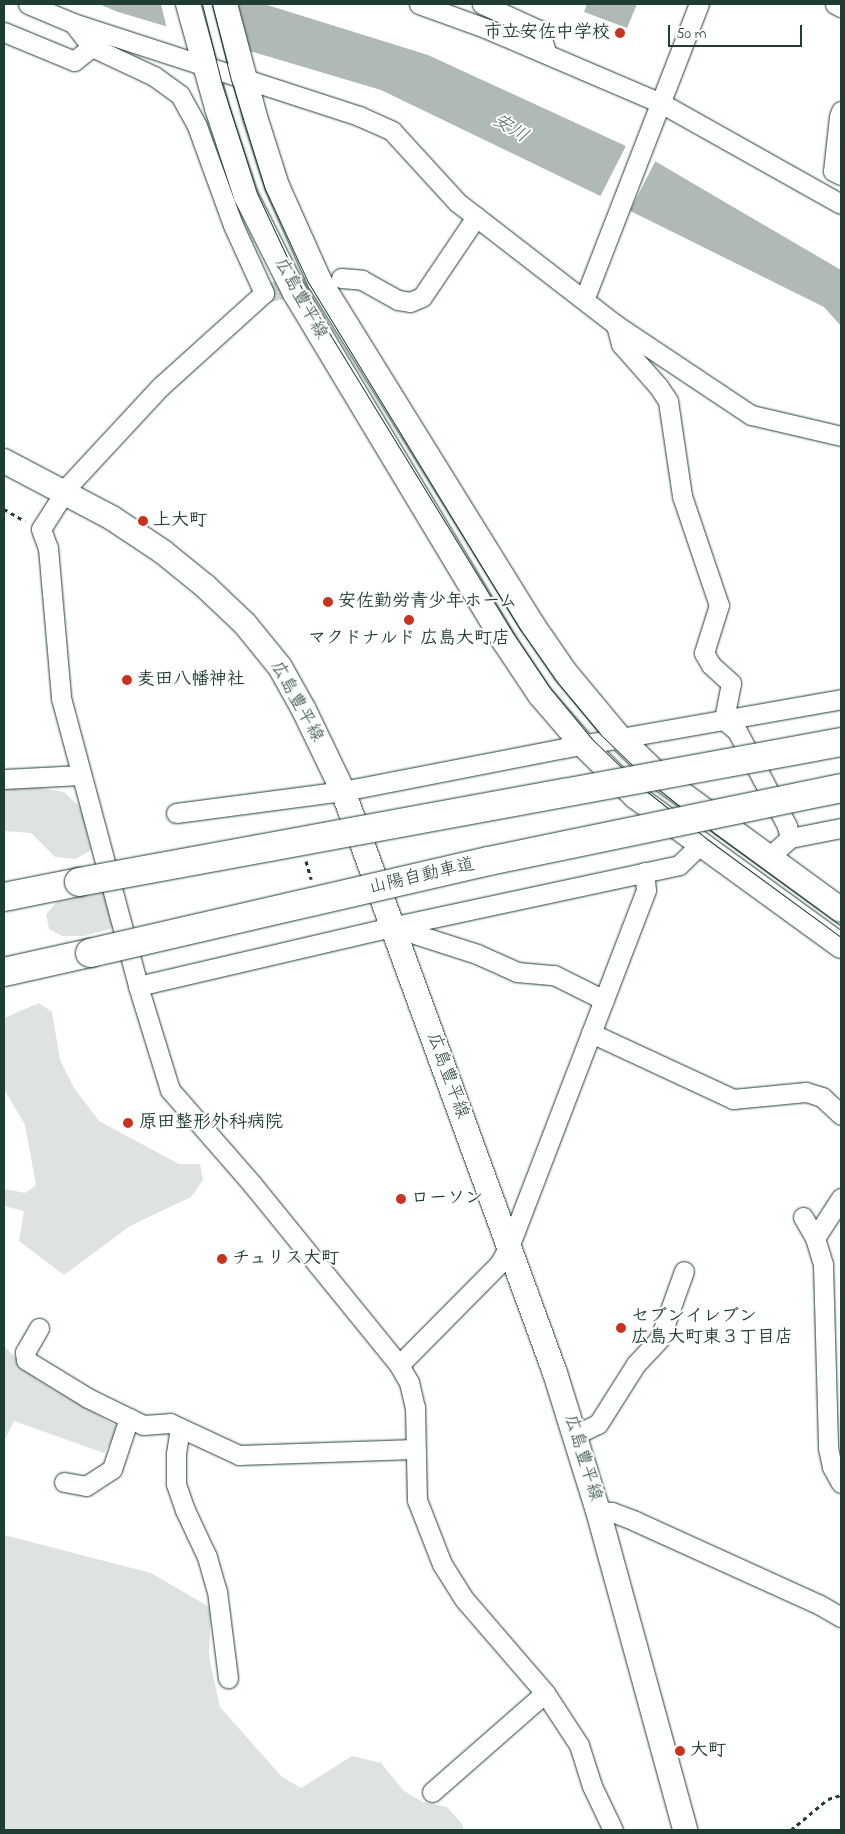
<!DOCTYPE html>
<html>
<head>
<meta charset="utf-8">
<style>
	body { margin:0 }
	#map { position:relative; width:845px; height:1834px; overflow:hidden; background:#fff; font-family:"Indie Flower","Klee One",sans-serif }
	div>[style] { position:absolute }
	.green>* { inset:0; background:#dee3e2 }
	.water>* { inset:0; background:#afbab7 }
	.pier>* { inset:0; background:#fff; transform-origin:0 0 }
	.minor-tunnel>* { height:19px; margin-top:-9.5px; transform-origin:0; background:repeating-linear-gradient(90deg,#d2d8d6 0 19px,transparent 0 28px) }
	.path>* { height:3px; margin-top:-1.5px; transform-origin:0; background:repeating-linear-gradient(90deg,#1f3d34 0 4px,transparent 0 8px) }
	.roads { filter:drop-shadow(0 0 1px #1f3d34) drop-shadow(0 0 1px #1f3d34) }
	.minor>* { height:19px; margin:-9.5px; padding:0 9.5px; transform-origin:9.5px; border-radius:9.5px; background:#fff }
	.major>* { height:24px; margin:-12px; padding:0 12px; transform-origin:12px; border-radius:12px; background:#fff }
	.highway>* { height:28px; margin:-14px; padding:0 14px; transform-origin:14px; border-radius:14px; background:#fff }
	.tram>* { height:1px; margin:-0.5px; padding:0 0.5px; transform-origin:0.5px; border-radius:0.5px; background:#1f3d34 }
	.bridges { filter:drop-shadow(0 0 1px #1f3d34) drop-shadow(0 0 1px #1f3d34) }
	.highway-bridge>* { height:28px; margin:-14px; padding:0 14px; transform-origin:14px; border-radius:14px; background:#fff }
	.dots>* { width:14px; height:14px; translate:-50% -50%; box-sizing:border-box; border:2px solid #fff; border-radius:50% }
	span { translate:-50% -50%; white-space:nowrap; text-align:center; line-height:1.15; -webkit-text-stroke:4px #fff; paint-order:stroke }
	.poi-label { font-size:18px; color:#1f3d34; font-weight:700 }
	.right { translate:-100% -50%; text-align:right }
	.left { translate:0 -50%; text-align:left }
	.street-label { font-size:18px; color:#1f3d34 }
	.water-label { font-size:19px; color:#4a625b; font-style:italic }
	.frame { position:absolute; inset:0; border:5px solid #1f3d34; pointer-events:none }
	.scale { position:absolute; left:668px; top:25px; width:134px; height:22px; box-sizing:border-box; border:2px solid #1f3d34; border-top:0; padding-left:6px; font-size:15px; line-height:18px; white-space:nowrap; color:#1f3d34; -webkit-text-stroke:4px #fff; paint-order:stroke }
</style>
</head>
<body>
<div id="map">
	<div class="green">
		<i style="clip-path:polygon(35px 787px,64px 792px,81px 808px,91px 850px,75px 859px,55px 857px,31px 833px,4px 831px,4px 789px)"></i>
		<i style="clip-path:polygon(108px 891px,116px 927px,84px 936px,62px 936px,49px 929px,46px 914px,57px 902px)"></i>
		<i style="clip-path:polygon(39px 1003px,52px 1012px,60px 1060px,74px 1088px,99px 1121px,179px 1164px,200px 1164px,203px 1180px,191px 1197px,130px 1226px,64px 1275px,19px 1241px,24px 1211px,4px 1206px,4px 1189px,25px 1193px,36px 1185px,25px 1125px,4px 1089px,4px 1018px)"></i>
		<i style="clip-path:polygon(4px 1346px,38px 1380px,120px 1428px,104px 1453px,14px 1421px,4px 1441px)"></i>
		<i style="clip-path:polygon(4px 1535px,151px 1573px,211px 1608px,209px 1657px,220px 1707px,282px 1777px,301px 1788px,352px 1756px,381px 1763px,404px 1791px,423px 1802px,447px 1807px,463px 1825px,463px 1830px,4px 1830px)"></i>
	</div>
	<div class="water">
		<i style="clip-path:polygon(99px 4px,264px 4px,428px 55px,641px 153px,841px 270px,841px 326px,824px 307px,590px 191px,381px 90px,118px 12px)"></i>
		<i style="clip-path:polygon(587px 4px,637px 4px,627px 28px,584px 12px)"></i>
	</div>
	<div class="pier">
		<i style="clip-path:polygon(161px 4px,232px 4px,244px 52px,167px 29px)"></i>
		<i style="left:627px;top:144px;width:33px;height:61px;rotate:27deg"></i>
	</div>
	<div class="minor-tunnel">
		<i style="left:269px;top:292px;width:63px;rotate:-11deg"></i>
	</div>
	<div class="path">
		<i style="left:4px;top:509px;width:24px;rotate:30deg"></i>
		<i style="left:306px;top:861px;width:19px;rotate:74deg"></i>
		<i style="left:791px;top:1830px;width:48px;rotate:-40deg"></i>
		<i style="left:828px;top:1799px;width:14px;rotate:-17deg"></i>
	</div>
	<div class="roads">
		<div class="minor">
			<i style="left:28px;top:4px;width:49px;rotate:22.9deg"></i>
			<i style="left:73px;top:23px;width:301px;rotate:18deg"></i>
			<i style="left:359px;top:116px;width:36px;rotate:24deg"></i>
			<i style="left:392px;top:131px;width:96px;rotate:47.5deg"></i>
			<i style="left:457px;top:202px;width:201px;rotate:37.7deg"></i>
			<i style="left:616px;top:325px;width:162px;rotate:33.7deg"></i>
			<i style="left:751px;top:415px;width:92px;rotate:13.1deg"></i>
			<i style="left:419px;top:4px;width:70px;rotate:20deg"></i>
			<i style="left:485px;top:28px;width:191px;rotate:23.1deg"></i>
			<i style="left:661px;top:103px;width:206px;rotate:29.3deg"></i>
			<i style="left:482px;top:4px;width:63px;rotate:24.5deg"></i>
			<i style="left:539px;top:30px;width:25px;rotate:72deg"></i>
			<i style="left:835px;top:4px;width:7px;rotate:27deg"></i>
			<i style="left:73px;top:23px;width:31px;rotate:52deg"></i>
			<i style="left:92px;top:47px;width:68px;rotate:25.1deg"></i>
			<i style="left:154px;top:76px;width:32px;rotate:36deg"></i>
			<i style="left:180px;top:95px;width:35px;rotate:61deg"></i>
			<i style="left:197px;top:126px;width:105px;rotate:70deg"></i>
			<i style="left:233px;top:225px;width:75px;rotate:65.5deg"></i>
			<i style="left:264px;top:293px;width:140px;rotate:137.9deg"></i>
			<i style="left:160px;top:387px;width:134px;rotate:132.9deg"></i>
			<i style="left:69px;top:485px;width:52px;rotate:122.5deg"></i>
			<i style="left:41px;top:529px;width:20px;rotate:70deg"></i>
			<i style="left:48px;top:548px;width:151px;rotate:85deg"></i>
			<i style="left:61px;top:698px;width:298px;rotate:75deg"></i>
			<i style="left:138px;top:986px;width:109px;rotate:72.9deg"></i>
			<i style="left:170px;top:1090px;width:125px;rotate:48.9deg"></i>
			<i style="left:252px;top:1184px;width:233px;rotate:50.9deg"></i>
			<i style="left:399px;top:1365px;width:20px;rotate:60deg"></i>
			<i style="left:409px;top:1382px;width:26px;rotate:77deg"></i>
			<i style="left:415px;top:1407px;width:93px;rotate:88.8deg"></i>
			<i style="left:417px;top:1500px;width:69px;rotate:68.7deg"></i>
			<i style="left:442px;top:1564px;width:41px;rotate:57.8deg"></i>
			<i style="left:464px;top:1599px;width:124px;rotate:49.2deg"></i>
			<i style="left:545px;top:1693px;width:62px;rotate:56.8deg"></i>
			<i style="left:579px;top:1745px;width:43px;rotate:72.4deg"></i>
			<i style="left:592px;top:1786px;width:49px;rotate:64.5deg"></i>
			<i style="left:4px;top:32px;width:76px;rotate:22.5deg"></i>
			<i style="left:74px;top:61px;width:23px;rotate:-38deg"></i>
			<i style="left:841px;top:111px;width:6px;rotate:108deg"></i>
			<i style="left:839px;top:117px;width:54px;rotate:96.3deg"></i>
			<i style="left:833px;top:171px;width:9px;rotate:27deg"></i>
			<i style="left:341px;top:278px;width:21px;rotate:5deg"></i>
			<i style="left:362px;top:280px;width:41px;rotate:29.1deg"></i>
			<i style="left:398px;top:300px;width:12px;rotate:9deg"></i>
			<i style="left:410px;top:302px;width:13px;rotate:-23deg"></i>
			<i style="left:422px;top:297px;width:97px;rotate:-56deg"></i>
			<i style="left:584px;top:300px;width:318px;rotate:-68.8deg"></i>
			<i style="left:616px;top:325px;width:20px;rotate:75deg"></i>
			<i style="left:621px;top:344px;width:56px;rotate:48.6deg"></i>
			<i style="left:658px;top:386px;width:18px;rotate:56deg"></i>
			<i style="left:668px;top:401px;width:96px;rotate:81.6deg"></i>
			<i style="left:682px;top:496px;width:115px;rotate:71.3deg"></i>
			<i style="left:719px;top:605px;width:50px;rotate:107.4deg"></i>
			<i style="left:704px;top:653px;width:14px;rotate:60deg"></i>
			<i style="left:711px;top:665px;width:27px;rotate:42deg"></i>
			<i style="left:731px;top:683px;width:38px;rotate:101deg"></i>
			<i style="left:724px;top:720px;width:17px;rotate:40deg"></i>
			<i style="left:737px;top:731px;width:107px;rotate:62.2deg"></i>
			<i style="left:787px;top:826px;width:12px;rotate:76deg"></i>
			<i style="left:4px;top:779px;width:77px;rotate:-3deg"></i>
			<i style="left:176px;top:813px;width:168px;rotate:-7.5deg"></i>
			<i style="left:343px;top:791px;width:225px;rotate:-11deg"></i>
			<i style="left:564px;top:748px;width:281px;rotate:-10deg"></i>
			<i style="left:769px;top:857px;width:28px;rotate:-42deg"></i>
			<i style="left:790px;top:838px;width:52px;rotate:-11.1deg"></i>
			<i style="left:393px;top:927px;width:88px;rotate:17.8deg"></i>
			<i style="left:477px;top:954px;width:44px;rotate:24.2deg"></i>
			<i style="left:517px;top:972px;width:37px;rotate:5deg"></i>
			<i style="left:554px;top:975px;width:56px;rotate:26.6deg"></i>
			<i style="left:138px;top:986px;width:269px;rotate:-13.1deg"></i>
			<i style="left:400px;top:925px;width:285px;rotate:-12.1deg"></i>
			<i style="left:679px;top:865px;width:29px;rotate:-44deg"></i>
			<i style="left:591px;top:1033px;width:157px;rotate:24.9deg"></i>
			<i style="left:733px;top:1099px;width:73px;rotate:-5.5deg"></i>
			<i style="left:806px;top:1092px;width:17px;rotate:17deg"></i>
			<i style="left:822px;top:1097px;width:26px;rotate:43deg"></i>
			<i style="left:803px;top:1217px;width:24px;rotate:60deg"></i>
			<i style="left:815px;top:1238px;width:28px;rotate:73deg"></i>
			<i style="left:823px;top:1265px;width:183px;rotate:88.4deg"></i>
			<i style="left:828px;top:1448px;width:19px;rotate:78deg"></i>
			<i style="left:832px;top:1467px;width:18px;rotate:61deg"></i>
			<i style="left:815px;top:1238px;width:48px;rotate:-57deg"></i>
			<i style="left:39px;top:1328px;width:28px;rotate:120deg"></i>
			<i style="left:25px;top:1352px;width:8px;rotate:83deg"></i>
			<i style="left:26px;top:1360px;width:73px;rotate:31.5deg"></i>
			<i style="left:88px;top:1398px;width:61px;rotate:26.1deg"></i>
			<i style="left:143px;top:1425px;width:27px;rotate:-4deg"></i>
			<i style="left:170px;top:1423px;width:76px;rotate:24.9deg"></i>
			<i style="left:239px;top:1455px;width:175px;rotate:-2deg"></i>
			<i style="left:399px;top:1365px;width:142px;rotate:-45.3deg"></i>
			<i style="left:499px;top:1264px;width:20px;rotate:-60deg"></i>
			<i style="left:509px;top:1247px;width:382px;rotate:-69deg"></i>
			<i style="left:646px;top:890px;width:18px;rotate:-96deg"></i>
			<i style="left:180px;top:1428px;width:26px;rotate:99deg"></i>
			<i style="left:176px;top:1454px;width:30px;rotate:90deg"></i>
			<i style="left:176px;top:1484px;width:28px;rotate:71deg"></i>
			<i style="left:185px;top:1510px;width:52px;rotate:64.9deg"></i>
			<i style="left:207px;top:1557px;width:35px;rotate:74deg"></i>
			<i style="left:217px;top:1591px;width:88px;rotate:82.8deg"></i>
			<i style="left:575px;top:1435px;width:25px;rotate:-26deg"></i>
			<i style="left:598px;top:1424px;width:71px;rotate:-57.7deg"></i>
			<i style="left:636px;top:1364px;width:35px;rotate:-47deg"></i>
			<i style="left:660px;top:1338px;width:71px;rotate:-70.3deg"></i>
			<i style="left:64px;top:1482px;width:22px;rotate:10deg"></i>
			<i style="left:86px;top:1486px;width:31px;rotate:-33deg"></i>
			<i style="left:112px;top:1469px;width:54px;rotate:-71.6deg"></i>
			<i style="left:598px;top:1511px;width:14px;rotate:4deg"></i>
			<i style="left:612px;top:1512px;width:25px;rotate:21deg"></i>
			<i style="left:635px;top:1521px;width:203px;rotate:24.4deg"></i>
			<i style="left:820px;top:1605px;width:24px;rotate:30deg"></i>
			<i style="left:432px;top:1792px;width:150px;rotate:-41.2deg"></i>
		</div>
		<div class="major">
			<i style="left:188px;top:4px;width:108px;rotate:74.4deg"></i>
			<i style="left:217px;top:108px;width:93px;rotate:71.8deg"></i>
			<i style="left:246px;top:196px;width:109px;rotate:63.2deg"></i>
			<i style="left:295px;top:293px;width:406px;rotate:59deg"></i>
			<i style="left:504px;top:641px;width:65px;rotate:56.3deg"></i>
			<i style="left:540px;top:695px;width:66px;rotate:49.3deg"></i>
			<i style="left:583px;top:745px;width:74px;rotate:44.5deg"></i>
			<i style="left:636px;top:797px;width:253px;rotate:36deg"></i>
			<i style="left:225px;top:4px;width:117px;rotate:75.1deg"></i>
			<i style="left:255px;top:117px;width:72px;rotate:72.3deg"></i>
			<i style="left:277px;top:186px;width:105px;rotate:65.9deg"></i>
			<i style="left:320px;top:282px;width:402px;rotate:58.2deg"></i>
			<i style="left:532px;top:624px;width:58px;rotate:55.5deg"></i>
			<i style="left:565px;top:672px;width:86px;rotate:50.2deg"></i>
			<i style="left:620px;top:738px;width:60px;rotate:44.3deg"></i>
			<i style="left:663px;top:780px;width:220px;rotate:36.1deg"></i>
			<i style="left:4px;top:461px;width:122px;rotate:27.8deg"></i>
			<i style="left:112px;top:518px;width:61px;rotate:33.7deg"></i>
			<i style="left:163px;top:552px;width:54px;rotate:39deg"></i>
			<i style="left:205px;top:586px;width:55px;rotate:43.5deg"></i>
			<i style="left:245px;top:624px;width:55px;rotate:50.9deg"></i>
			<i style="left:280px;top:667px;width:49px;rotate:60.8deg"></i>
			<i style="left:304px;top:710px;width:90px;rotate:64.3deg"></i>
			<i style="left:343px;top:791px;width:619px;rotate:69.99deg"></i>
			<i style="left:555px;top:1373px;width:145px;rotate:72.7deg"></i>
			<i style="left:598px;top:1511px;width:331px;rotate:74.7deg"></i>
		</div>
		<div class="highway">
			<i style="left:4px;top:897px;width:76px;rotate:-11.3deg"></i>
			<i style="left:4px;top:972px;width:88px;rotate:-12.5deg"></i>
		</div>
	</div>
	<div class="tram">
		<i style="left:202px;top:4px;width:79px;rotate:76.1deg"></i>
		<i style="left:221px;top:81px;width:118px;rotate:72.2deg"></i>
		<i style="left:257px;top:193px;width:104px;rotate:64.9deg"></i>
		<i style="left:301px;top:287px;width:406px;rotate:58.5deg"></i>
		<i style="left:513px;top:633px;width:66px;rotate:56.1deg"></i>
		<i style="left:550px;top:688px;width:66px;rotate:50.5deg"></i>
		<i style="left:592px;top:739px;width:74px;rotate:43.9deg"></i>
		<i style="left:645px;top:790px;width:79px;rotate:38.3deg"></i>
		<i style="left:707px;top:839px;width:166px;rotate:36.2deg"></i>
		<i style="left:212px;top:4px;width:78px;rotate:76deg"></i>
		<i style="left:231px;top:80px;width:114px;rotate:72.7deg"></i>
		<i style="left:265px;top:189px;width:102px;rotate:65.2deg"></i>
		<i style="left:308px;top:282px;width:407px;rotate:58.6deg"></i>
		<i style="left:520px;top:629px;width:66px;rotate:54.9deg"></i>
		<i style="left:558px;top:683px;width:67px;rotate:50.4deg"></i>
		<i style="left:601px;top:735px;width:74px;rotate:43.9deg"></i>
		<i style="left:654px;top:786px;width:78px;rotate:38.2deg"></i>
		<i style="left:715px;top:834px;width:156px;rotate:36.1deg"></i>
	</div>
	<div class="bridges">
		<div class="highway-bridge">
			<i style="left:79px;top:882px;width:775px;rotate:-10.41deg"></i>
			<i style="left:90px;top:953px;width:409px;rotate:-13deg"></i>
			<i style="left:489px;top:861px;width:359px;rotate:-11.7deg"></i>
		</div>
	</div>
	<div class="dots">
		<i style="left:620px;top:33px;background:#c8321e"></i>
		<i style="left:143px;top:521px;background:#c8321e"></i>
		<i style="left:328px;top:602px;background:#c8321e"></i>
		<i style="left:409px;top:620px;background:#c8321e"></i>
		<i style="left:127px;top:680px;background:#c8321e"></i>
		<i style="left:128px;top:1123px;background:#c8321e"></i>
		<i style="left:401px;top:1199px;background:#c8321e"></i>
		<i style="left:222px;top:1259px;background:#c8321e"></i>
		<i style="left:621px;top:1328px;background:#c8321e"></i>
		<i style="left:680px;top:1751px;background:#c8321e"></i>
	</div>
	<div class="poi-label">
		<span class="right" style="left:610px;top:33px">市立安佐中学校</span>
		<span class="left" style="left:153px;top:521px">上大町</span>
		<span class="left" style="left:338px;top:602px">安佐勤労青少年ホーム</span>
		<span style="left:409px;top:639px">マクドナルド 広島大町店</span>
		<span class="left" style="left:137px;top:680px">麦田八幡神社</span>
		<span class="left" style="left:139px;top:1123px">原田整形外科病院</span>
		<span class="left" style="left:411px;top:1199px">ローソン</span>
		<span class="left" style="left:232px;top:1259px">チュリス大町</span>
		<span class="left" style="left:631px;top:1328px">セブンイレブン<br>広島大町東３丁目店</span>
		<span class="left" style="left:690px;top:1751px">大町</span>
	</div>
	<div class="street-label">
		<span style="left:300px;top:299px;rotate:61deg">広島豊平線</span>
		<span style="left:296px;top:702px;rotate:61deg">広島豊平線</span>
		<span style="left:422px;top:877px;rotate:-13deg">山陽自動車道</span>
		<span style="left:447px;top:1076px;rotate:70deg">広島豊平線</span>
		<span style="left:582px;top:1458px;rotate:73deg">広島豊平線</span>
	</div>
	<div class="water-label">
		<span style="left:510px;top:129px;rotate:32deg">安川</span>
	</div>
	<div class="frame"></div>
	<div class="scale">50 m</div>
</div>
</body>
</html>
